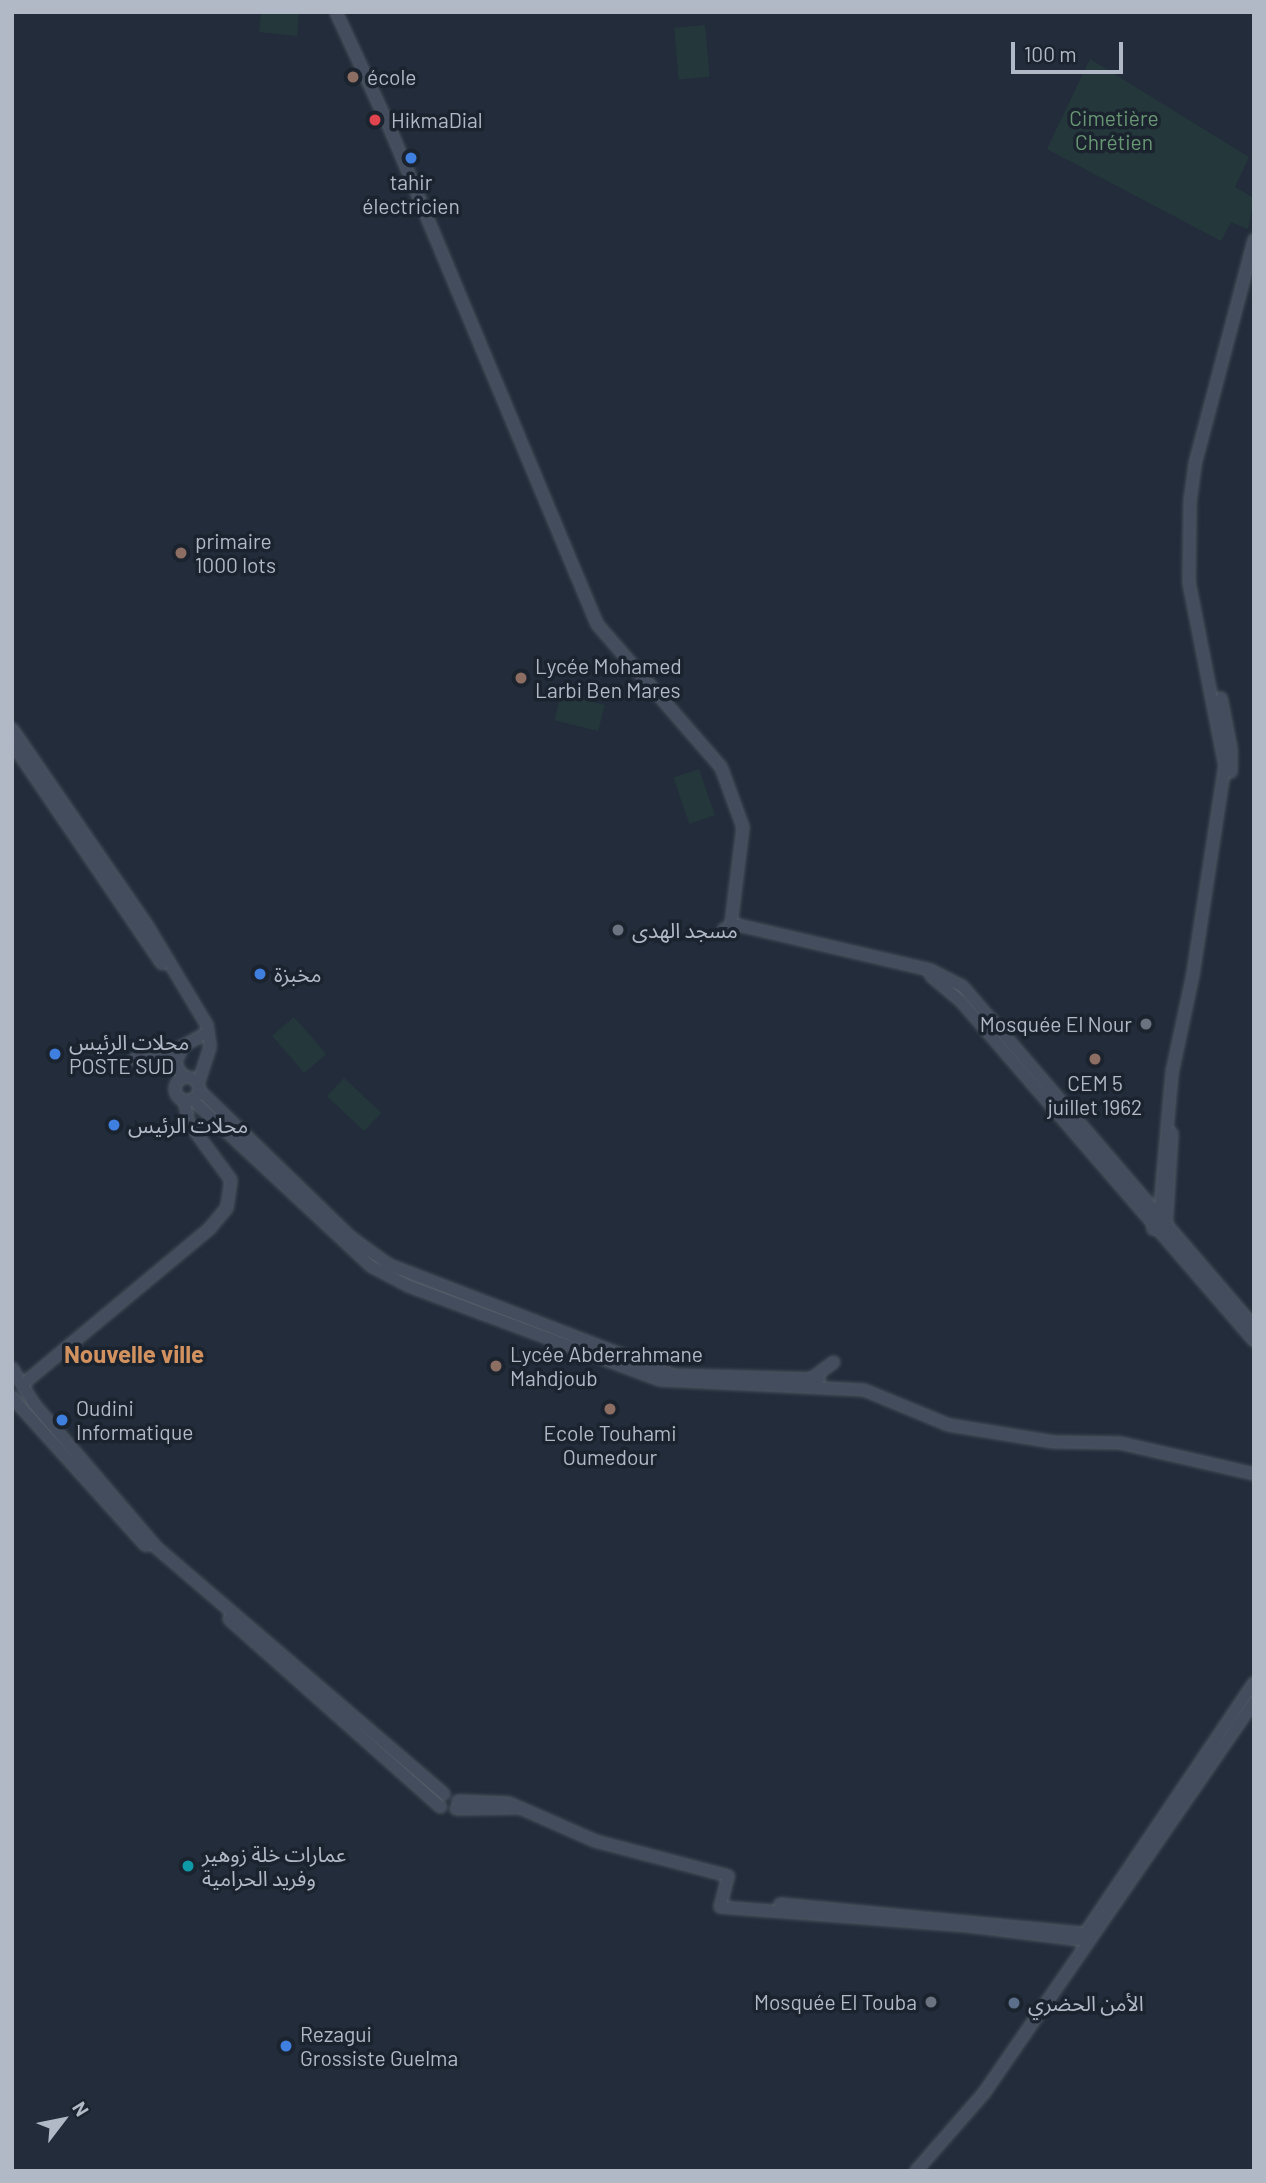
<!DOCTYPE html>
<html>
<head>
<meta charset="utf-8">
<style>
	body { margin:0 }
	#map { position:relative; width:1266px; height:2183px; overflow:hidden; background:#222c3a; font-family:Barlow,"Noto Sans Arabic",sans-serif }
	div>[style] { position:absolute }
	.green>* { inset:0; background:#24383b; transform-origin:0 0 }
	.roads { filter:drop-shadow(0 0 2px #545c68) drop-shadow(0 0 2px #545c68) }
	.secondary>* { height:10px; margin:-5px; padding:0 5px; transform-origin:5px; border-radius:5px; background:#444d5d }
	.secondary>.ring { margin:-5px; padding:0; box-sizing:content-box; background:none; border:10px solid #444d5d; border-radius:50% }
	.dots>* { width:19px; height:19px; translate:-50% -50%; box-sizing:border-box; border:4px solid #1b232f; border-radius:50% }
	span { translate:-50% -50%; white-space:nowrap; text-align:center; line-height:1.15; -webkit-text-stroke:7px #1b232f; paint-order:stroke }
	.poi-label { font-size:21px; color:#b1b9c6 }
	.left { translate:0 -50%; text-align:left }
	.right { translate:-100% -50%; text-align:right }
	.park-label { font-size:21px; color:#689773 }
	.quarter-label { font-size:24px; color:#d29260; font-weight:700 }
	.frame { position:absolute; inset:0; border:14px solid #b1b9c6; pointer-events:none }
	.north { position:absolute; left:28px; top:2085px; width:70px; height:70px; -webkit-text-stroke:5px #1b232f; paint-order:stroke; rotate:58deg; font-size:19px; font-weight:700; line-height:28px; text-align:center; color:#b1b9c6 }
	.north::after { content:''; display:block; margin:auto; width:24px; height:32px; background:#b1b9c6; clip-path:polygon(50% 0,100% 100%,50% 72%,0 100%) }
	.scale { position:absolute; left:1011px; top:42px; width:112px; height:32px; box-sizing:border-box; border:4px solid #b1b9c6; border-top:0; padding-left:9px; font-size:21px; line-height:24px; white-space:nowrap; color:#b1b9c6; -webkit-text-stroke:5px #1b232f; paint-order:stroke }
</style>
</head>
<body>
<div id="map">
	<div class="green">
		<i style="clip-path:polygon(261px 12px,299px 12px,297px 36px,259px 32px)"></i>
		<i style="left:705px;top:25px;width:52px;height:31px;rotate:85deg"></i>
		<i style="clip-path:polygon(1090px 59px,1249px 157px,1235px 187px,1254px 198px,1248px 229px,1231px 222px,1221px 241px,1047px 149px)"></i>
		<i style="left:561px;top:694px;width:45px;height:27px;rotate:14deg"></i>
		<i style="left:699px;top:769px;width:49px;height:27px;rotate:71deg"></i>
		<i style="left:294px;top:1017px;width:49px;height:29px;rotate:49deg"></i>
		<i style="left:344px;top:1078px;width:51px;height:25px;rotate:43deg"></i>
	</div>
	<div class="roads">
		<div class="secondary">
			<i style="left:336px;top:12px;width:131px;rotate:65.2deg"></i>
			<i style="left:391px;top:131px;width:534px;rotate:67.32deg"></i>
			<i style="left:597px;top:624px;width:189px;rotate:49.1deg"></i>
			<i style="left:721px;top:767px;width:64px;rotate:69.9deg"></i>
			<i style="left:743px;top:827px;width:99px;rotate:97deg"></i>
			<i style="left:1221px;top:698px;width:52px;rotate:78.9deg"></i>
			<i style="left:1231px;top:749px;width:23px;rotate:90deg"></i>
			<i style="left:12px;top:729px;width:240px;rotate:55.5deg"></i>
			<i style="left:148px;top:927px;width:114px;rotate:59deg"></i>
			<i style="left:207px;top:1025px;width:22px;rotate:82deg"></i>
			<i style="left:210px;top:1047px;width:38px;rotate:108deg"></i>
			<i style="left:12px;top:743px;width:267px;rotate:55.8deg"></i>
			<i style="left:724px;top:929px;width:15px;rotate:-16deg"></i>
			<i style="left:738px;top:925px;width:197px;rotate:13.2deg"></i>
			<i style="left:930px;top:970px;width:37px;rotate:27deg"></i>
			<i style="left:963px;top:987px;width:448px;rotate:49.4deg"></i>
			<i style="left:931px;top:976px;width:39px;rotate:40deg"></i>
			<i style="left:961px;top:1001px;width:449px;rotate:49.2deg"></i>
			<i style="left:182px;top:1048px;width:17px;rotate:114deg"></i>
			<i style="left:175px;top:1064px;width:16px;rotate:55deg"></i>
			<i style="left:134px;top:1059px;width:33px;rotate:-7deg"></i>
			<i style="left:167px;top:1055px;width:47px;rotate:-29.3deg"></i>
			<i class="ring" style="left:175px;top:1077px;width:14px;height:14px"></i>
			<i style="left:199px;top:1090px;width:209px;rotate:44.2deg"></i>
			<i style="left:349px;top:1236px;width:49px;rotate:35.9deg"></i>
			<i style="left:389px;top:1265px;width:305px;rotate:21.1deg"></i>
			<i style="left:674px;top:1375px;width:145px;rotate:1.6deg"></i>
			<i style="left:192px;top:1099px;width:245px;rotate:43deg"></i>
			<i style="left:371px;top:1266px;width:43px;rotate:27.8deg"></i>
			<i style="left:409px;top:1286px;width:269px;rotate:20.5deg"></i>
			<i style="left:661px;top:1380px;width:203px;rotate:2.8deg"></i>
			<i style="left:864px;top:1390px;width:92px;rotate:22.4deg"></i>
			<i style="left:949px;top:1425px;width:106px;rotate:9.2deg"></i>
			<i style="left:1054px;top:1442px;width:66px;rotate:0.9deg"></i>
			<i style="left:1120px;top:1443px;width:138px;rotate:13deg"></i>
			<i style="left:1153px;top:1229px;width:12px;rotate:-59deg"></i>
			<i style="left:1159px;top:1219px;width:147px;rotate:-84.9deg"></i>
			<i style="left:1172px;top:1073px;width:101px;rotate:-78deg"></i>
			<i style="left:1193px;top:974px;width:210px;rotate:-81.3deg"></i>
			<i style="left:1225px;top:766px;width:187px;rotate:-101.1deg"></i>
			<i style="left:1189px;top:583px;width:82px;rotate:-89.3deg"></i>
			<i style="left:1190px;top:501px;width:37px;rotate:-82deg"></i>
			<i style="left:1195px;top:464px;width:232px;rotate:-75.2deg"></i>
			<i style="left:1153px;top:1229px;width:13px;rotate:-4deg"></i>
			<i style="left:1166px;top:1228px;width:95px;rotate:-86.4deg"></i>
			<i style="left:12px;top:1368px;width:42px;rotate:58.6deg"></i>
			<i style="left:34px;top:1404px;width:189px;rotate:49.5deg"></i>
			<i style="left:157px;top:1548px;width:378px;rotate:40.6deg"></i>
			<i style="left:812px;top:1378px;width:27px;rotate:-36deg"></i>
			<i style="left:23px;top:1384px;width:244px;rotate:-39.8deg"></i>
			<i style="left:210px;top:1228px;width:26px;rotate:-50deg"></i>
			<i style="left:227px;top:1208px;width:28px;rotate:-82deg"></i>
			<i style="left:231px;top:1180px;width:71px;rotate:-126.4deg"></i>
			<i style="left:189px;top:1123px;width:24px;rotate:-102deg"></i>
			<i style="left:12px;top:1397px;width:200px;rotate:48deg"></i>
			<i style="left:229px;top:1619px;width:283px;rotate:41.6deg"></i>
			<i style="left:458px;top:1801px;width:51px;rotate:2.2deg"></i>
			<i style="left:509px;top:1803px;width:94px;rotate:23.8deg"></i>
			<i style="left:595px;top:1841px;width:138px;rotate:14.7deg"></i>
			<i style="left:728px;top:1876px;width:32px;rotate:104deg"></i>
			<i style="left:720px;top:1907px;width:249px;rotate:4.4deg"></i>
			<i style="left:968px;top:1926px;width:122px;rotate:7.1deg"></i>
			<i style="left:456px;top:1809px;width:61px;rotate:-0.9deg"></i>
			<i style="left:780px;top:1904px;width:315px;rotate:5.5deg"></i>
			<i style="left:1084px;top:1935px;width:304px;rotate:-56deg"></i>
			<i style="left:916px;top:2171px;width:103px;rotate:-48.9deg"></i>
			<i style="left:984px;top:2093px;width:475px;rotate:-55.4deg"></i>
		</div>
	</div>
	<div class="dots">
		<i style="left:353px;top:77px;background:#8d6e63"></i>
		<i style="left:375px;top:120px;background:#e0444e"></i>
		<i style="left:411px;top:158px;background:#3f7fe0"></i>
		<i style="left:181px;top:553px;background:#8d6e63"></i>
		<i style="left:521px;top:678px;background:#8d6e63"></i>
		<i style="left:618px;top:930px;background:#6b7280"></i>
		<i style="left:260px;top:974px;background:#3f7fe0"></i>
		<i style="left:1146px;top:1024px;background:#6b7280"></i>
		<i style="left:55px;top:1054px;background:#3f7fe0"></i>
		<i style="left:1095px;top:1059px;background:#8d6e63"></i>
		<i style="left:114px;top:1125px;background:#3f7fe0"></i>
		<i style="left:496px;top:1366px;background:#8d6e63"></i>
		<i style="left:610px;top:1409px;background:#8d6e63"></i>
		<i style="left:62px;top:1420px;background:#3f7fe0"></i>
		<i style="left:188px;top:1866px;background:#0f9aa8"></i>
		<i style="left:931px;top:2002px;background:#6b7280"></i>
		<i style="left:1014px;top:2003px;background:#5c6f8a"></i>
		<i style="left:286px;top:2046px;background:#3f7fe0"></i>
	</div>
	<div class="poi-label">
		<span class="left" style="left:367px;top:77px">école</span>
		<span class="left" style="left:391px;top:120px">HikmaDial</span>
		<span style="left:411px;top:194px">tahir<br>électricien</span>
		<span class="left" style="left:195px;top:553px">primaire<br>1000 lots</span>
		<span class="left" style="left:535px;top:678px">Lycée Mohamed<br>Larbi Ben Mares</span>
		<span class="left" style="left:632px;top:930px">مسجد الهدى</span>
		<span class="left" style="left:274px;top:974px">مخبزة</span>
		<span class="right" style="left:1132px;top:1024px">Mosquée El Nour</span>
		<span class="left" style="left:69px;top:1054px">محلات الرئيس<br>POSTE SUD</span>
		<span style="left:1095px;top:1095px">CEM 5<br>juillet 1962</span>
		<span class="left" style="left:128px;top:1125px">محلات الرئيس</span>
		<span class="left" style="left:510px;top:1366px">Lycée Abderrahmane<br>Mahdjoub</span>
		<span class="left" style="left:76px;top:1420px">Oudini<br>Informatique</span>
		<span style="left:610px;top:1445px">Ecole Touhami<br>Oumedour</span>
		<span class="left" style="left:202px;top:1866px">عمارات خلة زوهير<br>وفريد الحرامية</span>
		<span class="right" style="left:917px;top:2002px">Mosquée El Touba</span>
		<span class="left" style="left:1028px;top:2003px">الأمن الحضري</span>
		<span class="left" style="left:300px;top:2046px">Rezagui<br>Grossiste Guelma</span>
	</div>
	<div class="park-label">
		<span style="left:1114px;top:130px">Cimetière<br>Chrétien</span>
	</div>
	<div class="quarter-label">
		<span style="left:134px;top:1354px">Nouvelle ville</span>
	</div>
	<div class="frame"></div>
	<div class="north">N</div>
	<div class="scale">100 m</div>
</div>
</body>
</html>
